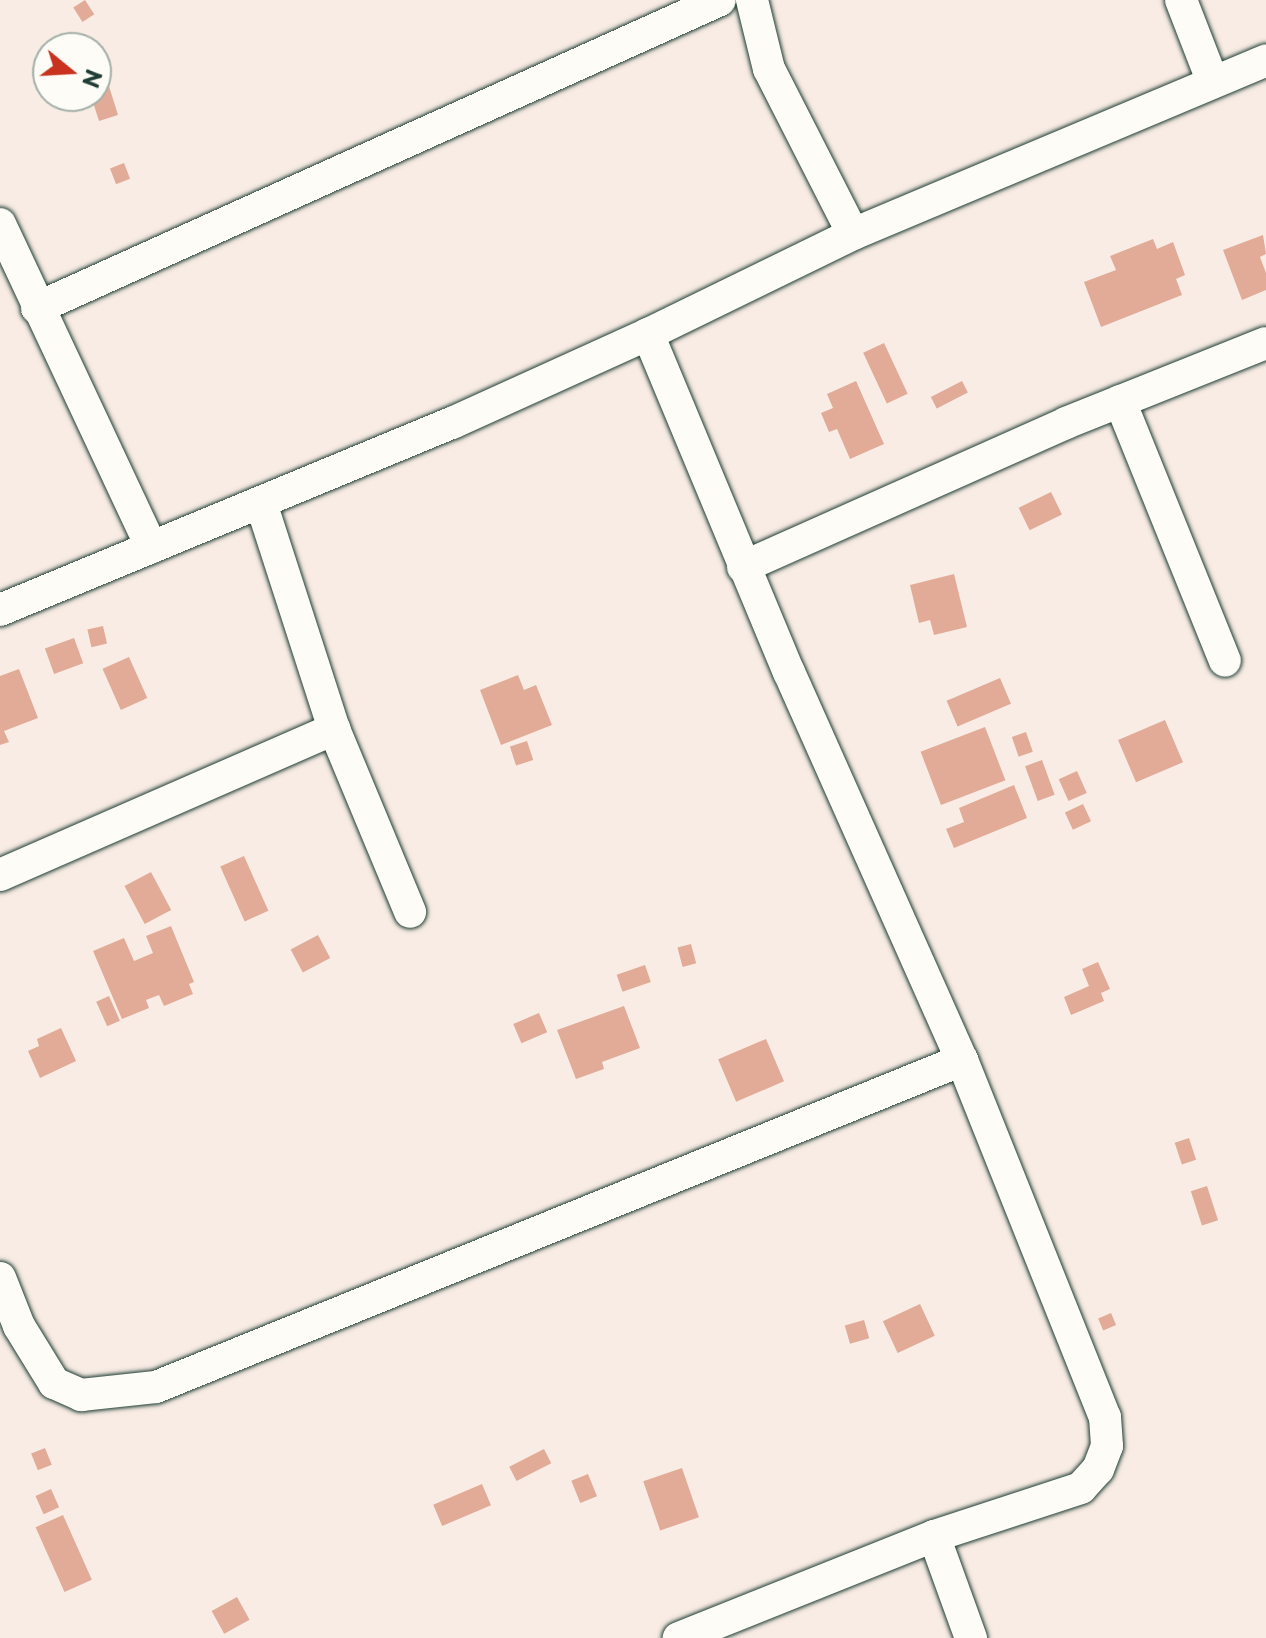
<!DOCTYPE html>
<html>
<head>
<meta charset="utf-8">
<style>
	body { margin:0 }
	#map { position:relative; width:1266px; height:1638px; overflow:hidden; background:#f8ece4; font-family:"Playpen Sans",sans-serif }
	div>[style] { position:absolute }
	.building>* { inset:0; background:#e2ab98; transform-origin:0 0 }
	.roads { filter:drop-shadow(0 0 2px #1f3d34) drop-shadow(0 0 2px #1f3d34) }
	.minor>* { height:32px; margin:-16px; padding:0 16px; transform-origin:16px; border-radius:16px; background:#fdfcf7 }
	span { translate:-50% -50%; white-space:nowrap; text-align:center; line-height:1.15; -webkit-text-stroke:6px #fdfcf7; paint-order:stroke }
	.north { position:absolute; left:32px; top:32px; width:80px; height:80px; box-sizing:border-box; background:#fdfcf7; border:2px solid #a4b0a9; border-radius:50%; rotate:108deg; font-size:22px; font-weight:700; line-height:32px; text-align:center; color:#1f3d34 }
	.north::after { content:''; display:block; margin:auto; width:28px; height:36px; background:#c8321e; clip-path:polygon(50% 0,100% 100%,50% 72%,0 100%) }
</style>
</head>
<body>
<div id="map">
	<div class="building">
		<i style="left:85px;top:0;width:17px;height:14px;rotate:57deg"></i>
		<i style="clip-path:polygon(108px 83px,118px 115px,99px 121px,91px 96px,96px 96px,96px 87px)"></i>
		<i style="left:124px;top:163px;width:17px;height:15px;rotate:69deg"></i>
		<i style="clip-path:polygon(1263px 235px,1266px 254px,1260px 257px,1266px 273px,1266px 290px,1242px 300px,1223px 250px)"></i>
		<i style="clip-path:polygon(1153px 239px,1157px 249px,1173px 242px,1185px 275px,1176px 279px,1182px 295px,1101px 327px,1084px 282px,1116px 270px,1110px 256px)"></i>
		<i style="left:884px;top:343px;width:56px;height:23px;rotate:65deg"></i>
		<i style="clip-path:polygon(856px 381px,884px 444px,850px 459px,837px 429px,829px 432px,821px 413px,833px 408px,827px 394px)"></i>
		<i style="left:962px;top:381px;width:13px;height:35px;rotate:63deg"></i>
		<i style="left:1051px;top:492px;width:25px;height:36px;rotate:64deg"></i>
		<i style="clip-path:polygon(954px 574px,967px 627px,934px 635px,930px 620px,919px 623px,910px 585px)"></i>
		<i style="left:103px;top:626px;width:18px;height:16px;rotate:77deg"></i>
		<i style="left:74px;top:638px;width:27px;height:31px;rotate:70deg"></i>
		<i style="left:129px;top:657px;width:45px;height:29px;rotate:66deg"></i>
		<i style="clip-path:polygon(19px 669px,38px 718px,4px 731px,9px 742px,0 745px,0 676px)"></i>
		<i style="clip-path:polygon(518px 675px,524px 690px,536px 685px,552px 725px,501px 745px,480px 690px)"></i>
		<i style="left:1000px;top:678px;width:28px;height:58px;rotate:67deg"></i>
		<i style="left:1165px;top:720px;width:46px;height:51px;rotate:67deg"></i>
		<i style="left:985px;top:727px;width:57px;height:69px;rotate:69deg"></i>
		<i style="left:1026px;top:732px;width:21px;height:15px;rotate:71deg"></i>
		<i style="left:527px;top:741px;width:20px;height:18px;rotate:72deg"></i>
		<i style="left:1042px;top:760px;width:37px;height:18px;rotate:70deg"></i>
		<i style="left:1077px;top:771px;width:24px;height:20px;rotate:66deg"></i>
		<i style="clip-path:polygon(1014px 785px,1027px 818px,954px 848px,946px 829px,964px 822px,959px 808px)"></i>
		<i style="left:1083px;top:804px;width:19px;height:20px;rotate:65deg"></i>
		<i style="left:244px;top:856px;width:60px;height:26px;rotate:66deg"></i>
		<i style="left:151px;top:872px;width:43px;height:30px;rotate:62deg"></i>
		<i style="clip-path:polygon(171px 926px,194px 982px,189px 984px,193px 994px,164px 1006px,159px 995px,146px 1000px,149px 1008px,122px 1019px,93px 951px,124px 938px,134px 961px,153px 953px,146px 936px)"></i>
		<i style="left:318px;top:935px;width:26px;height:31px;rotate:62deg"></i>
		<i style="left:691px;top:944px;width:20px;height:14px;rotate:75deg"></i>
		<i style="clip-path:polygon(1098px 962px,1110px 989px,1101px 993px,1104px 1001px,1071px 1015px,1064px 997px,1089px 986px,1082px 969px)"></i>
		<i style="left:645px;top:965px;width:18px;height:30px;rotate:71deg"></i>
		<i style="left:109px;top:996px;width:27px;height:14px;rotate:66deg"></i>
		<i style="clip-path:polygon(624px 1006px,640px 1048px,602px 1062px,604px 1069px,576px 1079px,557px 1030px)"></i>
		<i style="left:539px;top:1013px;width:21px;height:28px;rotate:67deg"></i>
		<i style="clip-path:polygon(61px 1028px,76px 1061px,40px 1078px,28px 1051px,39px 1046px,37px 1039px)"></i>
		<i style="left:766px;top:1039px;width:46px;height:52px;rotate:67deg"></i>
		<i style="left:1189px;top:1138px;width:23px;height:15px;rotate:72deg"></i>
		<i style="left:1207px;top:1186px;width:36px;height:17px;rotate:72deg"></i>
		<i style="left:920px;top:1304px;width:35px;height:41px;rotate:65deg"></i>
		<i style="left:1111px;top:1313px;width:13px;height:14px;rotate:67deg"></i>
		<i style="left:864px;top:1320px;width:19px;height:20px;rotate:74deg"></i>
		<i style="left:45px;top:1448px;width:18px;height:15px;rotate:68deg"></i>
		<i style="left:544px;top:1449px;width:16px;height:39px;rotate:63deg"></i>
		<i style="left:682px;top:1468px;width:52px;height:41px;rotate:71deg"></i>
		<i style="left:588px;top:1474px;width:24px;height:18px;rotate:68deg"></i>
		<i style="left:482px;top:1484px;width:23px;height:53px;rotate:67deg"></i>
		<i style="left:51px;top:1489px;width:20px;height:17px;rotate:66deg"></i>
		<i style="left:63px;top:1515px;width:71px;height:30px;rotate:66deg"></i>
		<i style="left:237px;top:1597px;width:26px;height:29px;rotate:61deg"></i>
	</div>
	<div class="roads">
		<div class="minor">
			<i style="left:752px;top:0;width:71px;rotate:76.2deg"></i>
			<i style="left:769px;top:69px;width:185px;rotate:63deg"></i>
			<i style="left:1181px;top:0;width:86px;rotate:68.8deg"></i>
			<i style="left:0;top:224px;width:357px;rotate:64.9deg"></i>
			<i style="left:37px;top:308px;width:749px;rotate:-24.27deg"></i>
			<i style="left:648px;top:334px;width:366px;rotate:67.4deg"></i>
			<i style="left:789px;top:672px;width:425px;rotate:66deg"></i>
			<i style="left:962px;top:1060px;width:385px;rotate:68.2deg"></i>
			<i style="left:1105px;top:1417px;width:29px;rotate:86deg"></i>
			<i style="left:1107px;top:1446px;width:25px;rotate:111deg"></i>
			<i style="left:1098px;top:1469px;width:25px;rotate:132deg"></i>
			<i style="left:1081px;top:1488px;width:155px;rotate:161.9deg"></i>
			<i style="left:934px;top:1536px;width:275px;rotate:158.2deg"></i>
			<i style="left:1120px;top:401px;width:280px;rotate:68deg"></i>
			<i style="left:261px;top:503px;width:237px;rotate:72.1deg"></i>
			<i style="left:334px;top:729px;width:198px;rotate:67.4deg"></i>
			<i style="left:743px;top:567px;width:354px;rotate:-24deg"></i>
			<i style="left:1066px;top:423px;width:215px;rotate:-21.8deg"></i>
			<i style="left:0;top:610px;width:489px;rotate:-22.5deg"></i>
			<i style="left:452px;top:423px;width:215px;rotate:-24.4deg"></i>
			<i style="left:648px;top:334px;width:228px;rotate:-26deg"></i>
			<i style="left:853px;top:234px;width:448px;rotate:-22.8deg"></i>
			<i style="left:0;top:875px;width:365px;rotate:-23.6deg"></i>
			<i style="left:0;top:1278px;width:52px;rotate:68.4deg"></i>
			<i style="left:19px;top:1326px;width:67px;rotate:58.4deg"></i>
			<i style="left:54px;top:1383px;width:30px;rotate:24deg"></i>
			<i style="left:81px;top:1395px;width:75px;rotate:-6.1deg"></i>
			<i style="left:156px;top:1387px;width:870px;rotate:-22.08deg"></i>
			<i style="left:934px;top:1536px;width:109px;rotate:70.1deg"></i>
		</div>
	</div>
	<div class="north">N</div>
</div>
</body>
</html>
